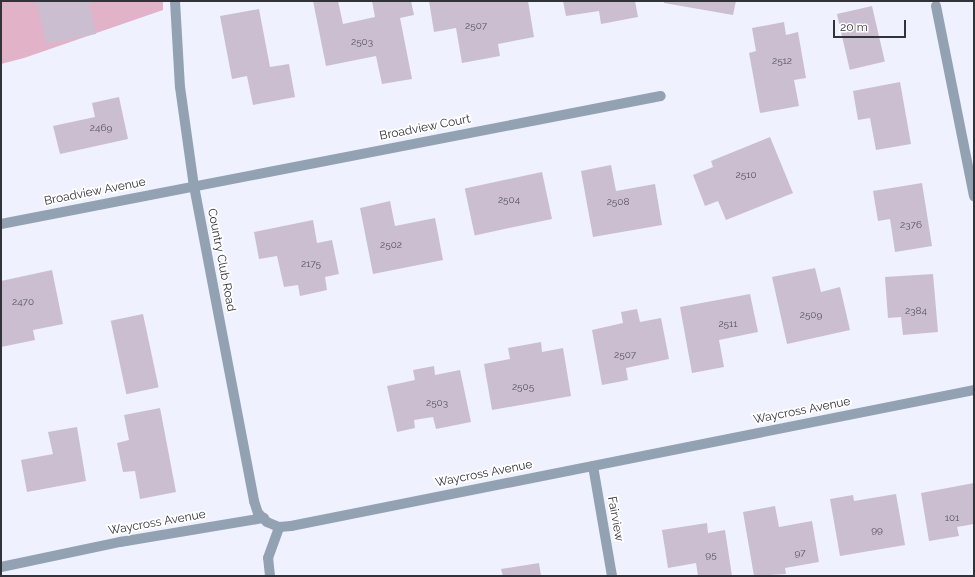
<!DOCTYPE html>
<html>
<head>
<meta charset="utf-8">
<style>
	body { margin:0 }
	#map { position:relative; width:975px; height:577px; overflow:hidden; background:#eff1fe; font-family:Raleway,sans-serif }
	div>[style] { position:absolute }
	.forest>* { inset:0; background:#e2b2c9 }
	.building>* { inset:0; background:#cbbed1; transform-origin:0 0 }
	.minor>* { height:10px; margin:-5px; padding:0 5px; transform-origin:5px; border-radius:5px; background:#93a2b2 }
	span { translate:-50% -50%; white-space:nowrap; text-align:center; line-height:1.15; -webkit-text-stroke:3.5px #fff; paint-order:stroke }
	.number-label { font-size:10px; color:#585560 }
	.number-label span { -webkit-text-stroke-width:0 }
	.street-label { font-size:12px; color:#32323b }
	.frame { position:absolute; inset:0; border:2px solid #32323b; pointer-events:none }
	.scale { position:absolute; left:833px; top:20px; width:73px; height:18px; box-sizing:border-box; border:2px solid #32323b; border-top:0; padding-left:5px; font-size:12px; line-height:14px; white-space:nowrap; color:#32323b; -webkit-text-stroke:3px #fff; paint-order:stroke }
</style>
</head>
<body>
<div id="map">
	<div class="forest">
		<i style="clip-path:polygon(1px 1px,163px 1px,163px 10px,24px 58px,1px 64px)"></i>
	</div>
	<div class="building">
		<i style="clip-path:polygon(37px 1px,89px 1px,96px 34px,46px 44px)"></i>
		<i style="clip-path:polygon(313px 1px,338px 1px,343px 24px,375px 17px,372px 1px,411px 1px,414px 15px,400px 18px,412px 79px,382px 84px,376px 56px,326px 66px)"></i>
		<i style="clip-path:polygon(429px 1px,528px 1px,534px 37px,498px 44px,500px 56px,462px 63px,456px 28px,434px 32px)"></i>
		<i style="clip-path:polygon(563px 1px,635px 1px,638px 17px,601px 24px,599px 11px,566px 16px)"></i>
		<i style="clip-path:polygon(664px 1px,736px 1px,733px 15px,664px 3px)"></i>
		<i style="left:872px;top:6px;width:57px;height:36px;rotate:77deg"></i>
		<i style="clip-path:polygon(259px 9px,270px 67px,289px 64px,295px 97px,253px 105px,247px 76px,232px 79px,220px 16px)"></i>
		<i style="clip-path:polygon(784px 22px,786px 35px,798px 32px,806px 78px,794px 80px,799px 106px,760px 113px,749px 53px,756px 51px,752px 28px)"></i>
		<i style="clip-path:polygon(900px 82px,911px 144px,876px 150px,870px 118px,858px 120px,853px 91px)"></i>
		<i style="clip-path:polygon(119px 97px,128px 139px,60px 154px,53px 126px,95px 117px,92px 103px)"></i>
		<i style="clip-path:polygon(770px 137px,793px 193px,726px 220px,718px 201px,705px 206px,693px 175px,713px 167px,711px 161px)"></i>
		<i style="clip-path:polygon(611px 165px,616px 191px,655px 184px,662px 225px,593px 237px,581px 171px)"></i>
		<i style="left:542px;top:172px;width:48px;height:79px;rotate:78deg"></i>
		<i style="clip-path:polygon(922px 183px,932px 246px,895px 252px,890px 219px,878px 221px,873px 191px)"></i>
		<i style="clip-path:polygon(390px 201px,395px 226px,435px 218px,443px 260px,373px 274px,360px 208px)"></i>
		<i style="clip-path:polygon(313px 220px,317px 243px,332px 240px,339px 274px,325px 277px,327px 290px,300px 296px,298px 285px,284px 287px,277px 256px,259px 259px,254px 232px)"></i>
		<i style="clip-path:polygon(815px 268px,821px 292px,840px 287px,850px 330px,787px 344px,772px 277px)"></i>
		<i style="clip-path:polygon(52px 270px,63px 324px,33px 330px,35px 340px,1px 347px,1px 281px)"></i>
		<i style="clip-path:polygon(933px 274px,938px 332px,903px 335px,901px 317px,888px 318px,885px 277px)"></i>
		<i style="clip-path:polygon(750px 294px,758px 332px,719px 340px,724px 367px,692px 373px,680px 307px)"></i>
		<i style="clip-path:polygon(637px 309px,640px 322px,661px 318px,669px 359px,626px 368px,628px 380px,602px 385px,592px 330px,623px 323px,621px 312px)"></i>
		<i style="left:143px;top:314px;width:75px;height:33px;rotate:78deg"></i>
		<i style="clip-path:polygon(541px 342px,542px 352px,563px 348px,571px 396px,492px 410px,484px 364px,510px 359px,508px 348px)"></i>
		<i style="clip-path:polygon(434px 366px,435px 375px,460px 370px,471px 422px,436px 429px,433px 417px,414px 420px,415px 428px,397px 432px,387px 386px,415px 380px,413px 370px)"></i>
		<i style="clip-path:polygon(160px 408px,176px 492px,140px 499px,135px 471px,123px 472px,117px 443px,129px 440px,124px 415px)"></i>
		<i style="clip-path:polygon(77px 427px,86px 481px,27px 492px,21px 460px,53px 454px,48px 432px)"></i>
		<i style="clip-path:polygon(974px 483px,974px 524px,957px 527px,959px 536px,929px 541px,921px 493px)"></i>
		<i style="clip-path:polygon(896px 494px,905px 545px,840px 556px,830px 499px,853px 495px,854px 501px)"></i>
		<i style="clip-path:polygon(775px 506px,779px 527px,812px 521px,819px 562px,785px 568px,786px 574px,754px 576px,743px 512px)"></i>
		<i style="clip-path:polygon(707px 523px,708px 533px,725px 530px,732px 576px,698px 576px,696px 563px,668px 568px,662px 530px)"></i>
		<i style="clip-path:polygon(539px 563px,541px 576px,503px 576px,501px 569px)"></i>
	</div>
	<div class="minor">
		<i style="left:175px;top:1px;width:86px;rotate:86.7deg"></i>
		<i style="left:180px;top:87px;width:100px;rotate:82deg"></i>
		<i style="left:194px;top:186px;width:321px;rotate:79.2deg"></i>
		<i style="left:254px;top:501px;width:13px;rotate:72deg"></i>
		<i style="left:258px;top:513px;width:13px;rotate:45deg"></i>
		<i style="left:267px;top:522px;width:13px;rotate:23deg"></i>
		<i style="left:279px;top:527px;width:12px;rotate:-5deg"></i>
		<i style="left:291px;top:526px;width:696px;rotate:-11.26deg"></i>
		<i style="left:936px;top:6px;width:194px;rotate:78.7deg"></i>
		<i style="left:1px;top:224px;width:672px;rotate:-10.98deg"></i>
		<i style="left:593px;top:466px;width:112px;rotate:80.2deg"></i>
		<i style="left:1px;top:567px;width:122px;rotate:-11.9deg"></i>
		<i style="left:120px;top:542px;width:146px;rotate:-9.5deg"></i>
		<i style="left:270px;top:576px;width:18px;rotate:-96deg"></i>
		<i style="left:268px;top:558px;width:33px;rotate:-70deg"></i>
	</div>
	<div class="number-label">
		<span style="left:476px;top:26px">2507</span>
		<span style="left:362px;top:42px">2503</span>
		<span style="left:782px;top:61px">2512</span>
		<span style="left:101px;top:128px">2469</span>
		<span style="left:746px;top:175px">2510</span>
		<span style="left:509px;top:200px">2504</span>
		<span style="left:618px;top:202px">2508</span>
		<span style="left:911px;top:225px">2376</span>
		<span style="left:391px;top:245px">2502</span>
		<span style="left:311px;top:264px">2175</span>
		<span style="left:23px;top:302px">2470</span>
		<span style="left:916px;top:311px">2384</span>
		<span style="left:811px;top:315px">2509</span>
		<span style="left:728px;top:324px">2511</span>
		<span style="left:625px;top:355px">2507</span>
		<span style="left:523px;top:387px">2505</span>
		<span style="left:437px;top:403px">2503</span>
		<span style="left:952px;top:518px">101</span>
		<span style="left:877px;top:530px">99</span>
		<span style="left:800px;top:553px">97</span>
		<span style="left:711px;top:555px">95</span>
	</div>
	<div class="street-label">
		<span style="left:425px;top:128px;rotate:-11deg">Broadview Court</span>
		<span style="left:95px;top:192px;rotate:-11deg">Broadview Avenue</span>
		<span style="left:221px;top:260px;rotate:79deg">Country Club Road</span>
		<span style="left:802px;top:411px;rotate:-11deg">Waycross Avenue</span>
		<span style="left:484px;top:474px;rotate:-11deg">Waycross Avenue</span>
		<span style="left:615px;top:519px;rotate:80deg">Fairview</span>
		<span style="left:157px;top:523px;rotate:-10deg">Waycross Avenue</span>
	</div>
	<div class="frame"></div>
	<div class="scale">20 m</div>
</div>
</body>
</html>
